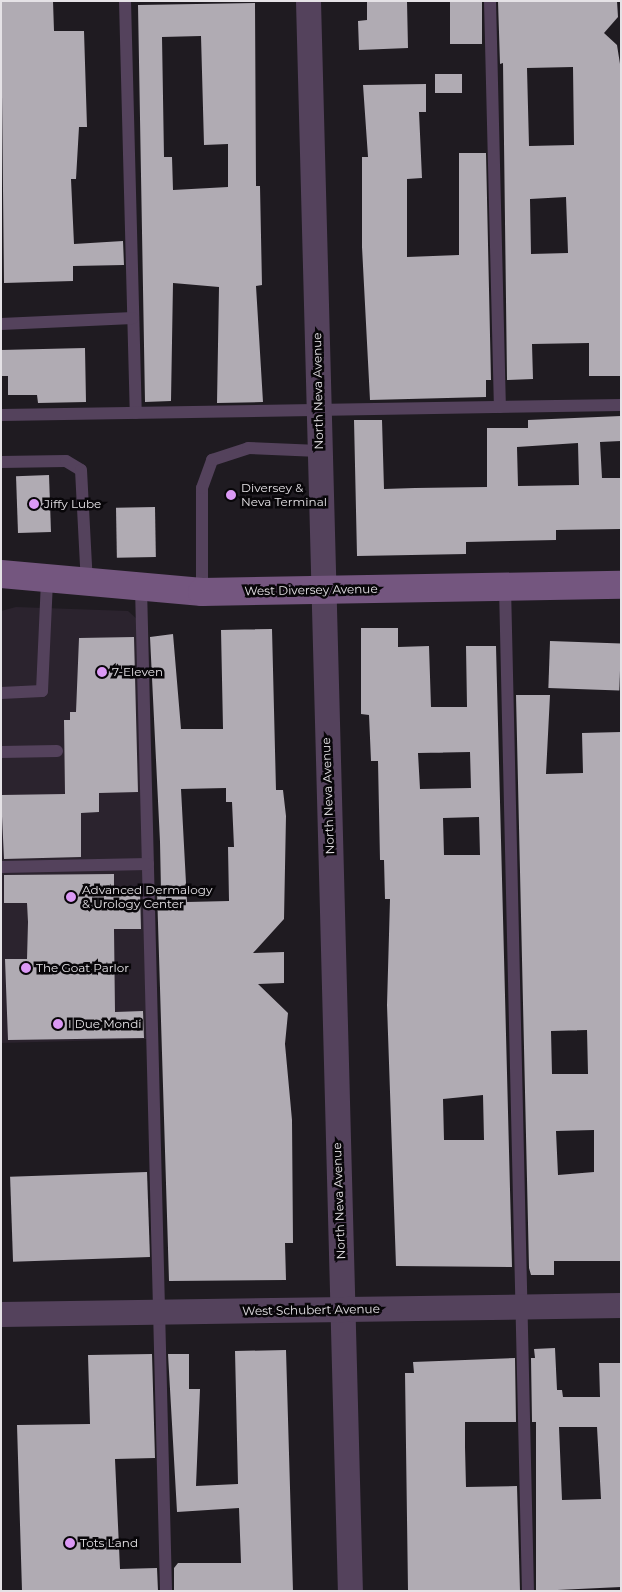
<!DOCTYPE html>
<html>
<head>
<meta charset="utf-8">
<style>
	body { margin:0 }
	#map { position:relative; width:622px; height:1592px; overflow:hidden; background:#1f1b21; font-family:Montserrat,sans-serif }
	div>[style] { position:absolute }
	.built>* { inset:0; background:#2b232e }
	.building>* { inset:0; background:#b0abb3; transform-origin:0 0 }
	.lane>* { height:12px; margin:-6px; padding:0 6px; transform-origin:6px; border-radius:6px; background:#54425c }
	.street>* { height:25px; margin:-12.5px; padding:0 12.5px; transform-origin:12.5px; border-radius:12.5px; background:#54425c }
	.secondary>* { height:28px; margin:-14px; padding:0 14px; transform-origin:14px; border-radius:14px; background:#74567f }
	.dots>* { width:14px; height:14px; translate:-50% -50%; box-sizing:border-box; border:2px solid #080609; border-radius:50% }
	span { translate:-50% -50%; white-space:nowrap; text-align:center; line-height:1.15; -webkit-text-stroke:5px #080609; paint-order:stroke }
	.street-label { font-size:12px; color:#e5e2e6 }
	.poi-label { font-size:12px; color:#e5e2e6 }
	.left { translate:0 -50%; text-align:left }
	.frame { position:absolute; inset:0; border:2px solid #e5e2e6; pointer-events:none }
</style>
</head>
<body>
<div id="map">
	<div class="built">
		<i style="clip-path:polygon(16px 607px,128px 611px,137px 619px,147px 1039px,1px 1043px,1px 611px)"></i>
	</div>
	<div class="building">
		<i style="clip-path:polygon(1px 1px,53px 1px,54px 31px,84px 31px,87px 127px,79px 127px,76px 179px,71px 179px,74px 244px,123px 241px,124px 265px,73px 266px,73px 281px,4px 283px)"></i>
		<i style="clip-path:polygon(367px 1px,407px 1px,408px 48px,359px 50px,358px 21px,367px 20px)"></i>
		<i style="left:450px;top:1px;width:32px;height:43px"></i>
		<i style="clip-path:polygon(evenodd,498px 1px,617px 1px,618px 17px,604px 33px,617px 45px,620px 64px,621px 376px,589px 376px,589px 343px,532px 344px,533px 379px,507px 380px,503px 63px,500px 64px,498px 1px,573px 67px,574px 145px,529px 146px,527px 68px,573px 67px,498px 1px,566px 197px,568px 253px,531px 254px,530px 199px,566px 197px)"></i>
		<i style="clip-path:polygon(evenodd,255px 3px,256px 186px,260px 186px,262px 285px,256px 286px,263px 402px,217px 403px,219px 287px,173px 283px,171px 401px,145px 402px,138px 5px,255px 3px,201px 36px,204px 145px,228px 144px,228px 187px,173px 190px,172px 157px,164px 157px,162px 37px,201px 36px)"></i>
		<i style="left:435px;top:74px;width:27px;height:19px"></i>
		<i style="clip-path:polygon(426px 84px,426px 112px,419px 112px,422px 178px,407px 179px,407px 257px,459px 255px,459px 153px,486px 153px,491px 380px,486px 380px,486px 397px,370px 400px,362px 247px,362px 157px,368px 157px,363px 85px)"></i>
		<i style="clip-path:polygon(85px 348px,86px 402px,38px 403px,37px 395px,8px 395px,8px 376px,1px 376px,1px 350px)"></i>
		<i style="clip-path:polygon(evenodd,621px 416px,621px 441px,600px 442px,602px 478px,621px 478px,621px 529px,556px 530px,556px 540px,466px 542px,466px 554px,357px 556px,354px 420px,382px 420px,384px 489px,415px 488px,487px 487px,487px 428px,528px 428px,528px 420px,621px 416px,578px 443px,579px 485px,518px 486px,517px 447px,578px 443px)"></i>
		<i style="left:49px;top:475px;width:57px;height:33px;rotate:88deg"></i>
		<i style="left:155px;top:507px;width:50px;height:39px;rotate:89deg"></i>
		<i style="clip-path:polygon(evenodd,361px 628px,398px 628px,398px 647px,429px 646px,431px 707px,467px 707px,466px 646px,496px 646px,512px 1267px,396px 1266px,387px 1005px,390px 899px,385px 899px,384px 860px,380px 860px,378px 761px,371px 761px,369px 715px,361px 714px,361px 628px,470px 752px,471px 788px,420px 789px,418px 753px,470px 752px,361px 628px,479px 817px,480px 855px,444px 855px,443px 818px,479px 817px,361px 628px,483px 1095px,484px 1140px,444px 1140px,443px 1099px,483px 1095px)"></i>
		<i style="clip-path:polygon(evenodd,272px 629px,276px 790px,283px 790px,286px 816px,284px 919px,253px 953px,284px 952px,284px 983px,258px 984px,288px 1013px,285px 1044px,292px 1120px,293px 1243px,285px 1243px,286px 1280px,169px 1281px,157px 891px,161px 891px,160px 842px,150px 637px,173px 634px,181px 729px,223px 729px,221px 630px,272px 629px,226px 788px,226px 802px,232px 802px,234px 847px,228px 847px,229px 901px,187px 902px,181px 789px,226px 788px)"></i>
		<i style="clip-path:polygon(134px 637px,138px 792px,99px 793px,99px 812px,81px 813px,81px 857px,4px 859px,1px 795px,65px 794px,64px 720px,70px 720px,70px 712px,76px 712px,79px 638px)"></i>
		<i style="left:550px;top:641px;width:71px;height:47px;rotate:2deg"></i>
		<i style="clip-path:polygon(evenodd,516px 695px,550px 695px,546px 774px,583px 773px,582px 733px,621px 732px,621px 1261px,554px 1261px,554px 1275px,531px 1275px,529px 1268px,516px 695px,587px 1030px,588px 1074px,552px 1074px,551px 1031px,587px 1030px,516px 695px,594px 1130px,594px 1172px,558px 1175px,556px 1131px,594px 1130px)"></i>
		<i style="clip-path:polygon(114px 874px,114px 890px,140px 891px,141px 929px,114px 929px,115px 1012px,143px 1011px,144px 1038px,8px 1040px,5px 959px,27px 959px,28px 922px,27px 903px,4px 903px,4px 875px)"></i>
		<i style="left:147px;top:1172px;width:85px;height:137px;rotate:88deg"></i>
		<i style="clip-path:polygon(evenodd,555px 1348px,557px 1390px,562px 1390px,563px 1397px,600px 1397px,599px 1363px,621px 1363px,621px 1587px,536px 1591px,536px 1422px,532px 1422px,531px 1358px,535px 1358px,534px 1349px,555px 1348px,559px 1427px,597px 1427px,601px 1499px,562px 1500px,559px 1427px)"></i>
		<i style="clip-path:polygon(286px 1350px,293px 1591px,174px 1591px,174px 1568px,178px 1563px,241px 1563px,239px 1508px,177px 1512px,168px 1354px,189px 1354px,189px 1389px,200px 1389px,196px 1486px,238px 1484px,235px 1351px)"></i>
		<i style="clip-path:polygon(152px 1354px,155px 1458px,115px 1459px,120px 1569px,157px 1568px,158px 1591px,22px 1591px,17px 1425px,90px 1424px,88px 1355px)"></i>
		<i style="clip-path:polygon(515px 1358px,516px 1422px,465px 1422px,465px 1447px,466px 1487px,517px 1486px,520px 1591px,408px 1591px,405px 1373px,414px 1373px,413px 1362px)"></i>
	</div>
	<div class="lane">
		<i style="left:125px;top:1px;width:412px;rotate:88.5deg"></i>
		<i style="left:490px;top:1px;width:406px;rotate:88.6deg"></i>
		<i style="left:1px;top:324px;width:132px;rotate:-2.6deg"></i>
		<i style="left:1px;top:415px;width:620px;rotate:-0.92deg"></i>
		<i style="left:1px;top:462px;width:65px;rotate:-0.9deg"></i>
		<i style="left:66px;top:461px;width:17px;rotate:31deg"></i>
		<i style="left:81px;top:470px;width:114px;rotate:87deg"></i>
		<i style="left:505px;top:587px;width:1004px;rotate:88.69deg"></i>
		<i style="left:141px;top:588px;width:1003px;rotate:88.57deg"></i>
		<i style="left:202px;top:592px;width:104px;rotate:-90deg"></i>
		<i style="left:202px;top:488px;width:30px;rotate:-70deg"></i>
		<i style="left:212px;top:460px;width:38px;rotate:-18deg"></i>
		<i style="left:248px;top:448px;width:71px;rotate:2.4deg"></i>
		<i style="left:1px;top:693px;width:41px;rotate:-2.8deg"></i>
		<i style="left:42px;top:691px;width:112px;rotate:-87.4deg"></i>
		<i style="left:1px;top:752px;width:56px;rotate:-1deg"></i>
		<i style="left:1px;top:867px;width:147px;rotate:-1.2deg"></i>
	</div>
	<div class="street">
		<i style="left:308px;top:1px;width:1591px;rotate:88.49deg"></i>
		<i style="left:1px;top:1314px;width:620px;rotate:-0.83deg"></i>
	</div>
	<div class="secondary">
		<i style="left:1px;top:574px;width:202px;rotate:5.1deg"></i>
		<i style="left:202px;top:592px;width:419px;rotate:-1deg"></i>
	</div>
	<div class="dots">
		<i style="left:231px;top:495px;background:#db99f5"></i>
		<i style="left:34px;top:504px;background:#db99f5"></i>
		<i style="left:102px;top:672px;background:#db99f5"></i>
		<i style="left:71px;top:897px;background:#db99f5"></i>
		<i style="left:26px;top:968px;background:#db99f5"></i>
		<i style="left:58px;top:1024px;background:#db99f5"></i>
		<i style="left:70px;top:1543px;background:#db99f5"></i>
	</div>
	<div class="street-label">
		<span style="left:318px;top:391px;rotate:-91deg">North Neva Avenue</span>
		<span style="left:311px;top:590px;rotate:-1deg">West Diversey Avenue</span>
		<span style="left:328px;top:796px;rotate:-92deg">North Neva Avenue</span>
		<span style="left:339px;top:1201px;rotate:-92deg">North Neva Avenue</span>
		<span style="left:311px;top:1310px;rotate:-1deg">West Schubert Avenue</span>
	</div>
	<div class="poi-label">
		<span class="left" style="left:241px;top:495px">Diversey &amp;<br>Neva Terminal</span>
		<span class="left" style="left:44px;top:504px">Jiffy Lube</span>
		<span class="left" style="left:112px;top:672px">7-Eleven</span>
		<span class="left" style="left:82px;top:897px">Advanced Dermalogy<br>&amp; Urology Center</span>
		<span class="left" style="left:36px;top:968px">The Goat Parlor</span>
		<span class="left" style="left:68px;top:1024px">I Due Mondi</span>
		<span class="left" style="left:80px;top:1543px">Tots Land</span>
	</div>
	<div class="frame"></div>
</div>
</body>
</html>
